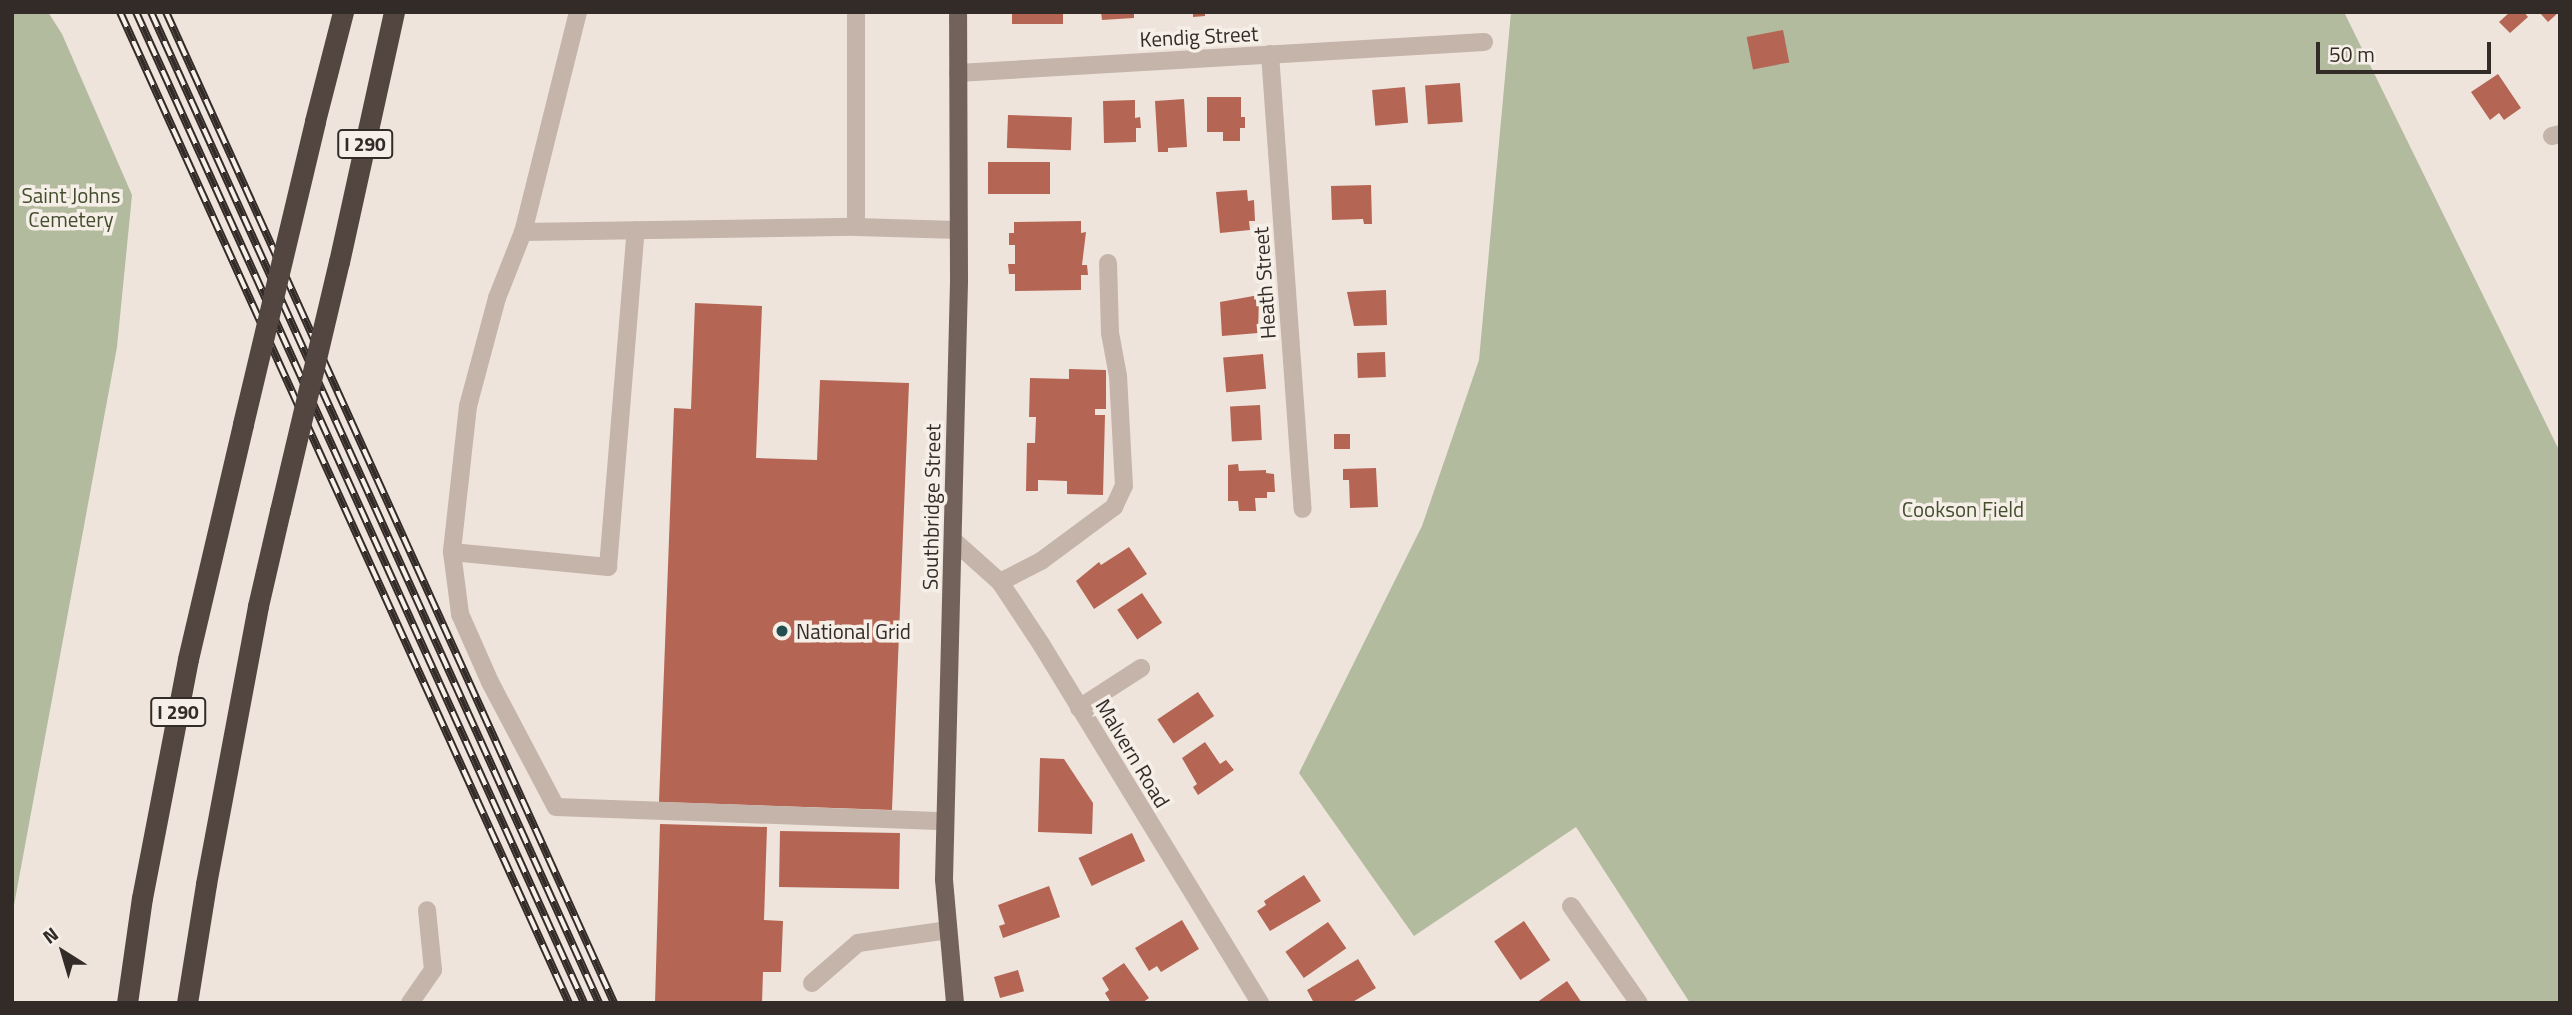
<!DOCTYPE html>
<html>
<head>
<meta charset="utf-8">
<style>
	body { margin:0 }
	#map { position:relative; width:2572px; height:1015px; overflow:hidden; background:#eee4dc; font-family:"Titillium Web",sans-serif }
	div>[style] { position:absolute }
	.green>* { inset:0; background:#b3bb9e }
	.building>* { inset:0; background:#b56553; transform-origin:0 0 }
	.minor>* { height:18px; margin:-9px; padding:0 9px; transform-origin:9px; border-radius:9px; background:#c5b4a9 }
	.major>* { height:18px; margin:-9px; padding:0 9px; transform-origin:9px; border-radius:9px; background:#73625b }
	.highway>* { height:21px; margin:-10.5px; padding:0 10.5px; transform-origin:10.5px; border-radius:10.5px; background:#534540 }
	.rail>* { height:8px; margin-top:-4px; transform-origin:0; background:repeating-linear-gradient(90deg,#f6efe8 0 16px,#332b28 0 32px); box-sizing:border-box; border-block:2px solid #332b28 }
	.highway-bridge>* { height:21px; margin:-10.5px; padding:0 10.5px; transform-origin:10.5px; border-radius:10.5px; background:#534540 }
	.dots>* { width:19px; height:19px; translate:-50% -50%; box-sizing:border-box; border:4px solid #f6efe8; border-radius:50% }
	span { translate:-50% -50%; white-space:nowrap; text-align:center; line-height:1.15; -webkit-text-stroke:7px #f6efe8; paint-order:stroke }
	.shield-label span { padding:2px 5px; background:#f6efe8; border:2px solid; border-radius:5px; -webkit-text-stroke-width:0 }
	.shield-label { font-size:19px; color:#332b28; font-weight:700 }
	.street-label { font-size:21px; color:#332b28 }
	.park-label { font-size:21px; color:#444e2f }
	.poi-label { font-size:21px; color:#332b28 }
	.left { translate:0 -50%; text-align:left }
	.frame { position:absolute; inset:0; border:14px solid #332b28; pointer-events:none }
	.north { position:absolute; left:28px; top:917px; width:70px; height:70px; -webkit-text-stroke:5px #f6efe8; paint-order:stroke; rotate:323deg; font-size:19px; font-weight:700; line-height:28px; text-align:center; color:#332b28 }
	.north::after { content:''; display:block; margin:auto; width:24px; height:32px; background:#332b28; clip-path:polygon(50% 0,100% 100%,50% 72%,0 100%) }
	.scale { position:absolute; left:2316px; top:42px; width:175px; height:32px; box-sizing:border-box; border:4px solid #332b28; border-top:0; padding-left:9px; font-size:21px; line-height:24px; white-space:nowrap; color:#332b28; -webkit-text-stroke:5px #f6efe8; paint-order:stroke }
</style>
</head>
<body>
<div id="map">
	<div class="green">
		<i style="clip-path:polygon(12px 12px,48px 12px,62px 34px,132px 195px,117px 347px,12px 916px)"></i>
		<i style="clip-path:polygon(1511px 12px,2344px 12px,2560px 452px,2560px 1003px,1690px 1003px,1576px 827px,1414px 936px,1299px 773px,1422px 526px,1479px 360px)"></i>
	</div>
	<div class="building">
		<i style="left:1012px;top:12px;width:51px;height:12px"></i>
		<i style="clip-path:polygon(1101px 12px,1134px 12px,1134px 18px,1102px 20px)"></i>
		<i style="clip-path:polygon(1193px 12px,1205px 12px,1205px 16px,1193px 17px)"></i>
		<i style="clip-path:polygon(2510px 12px,2524px 12px,2528px 17px,2510px 33px,2499px 22px)"></i>
		<i style="clip-path:polygon(2539px 12px,2559px 12px,2548px 22px)"></i>
		<i style="left:1783px;top:30px;width:33px;height:37px;rotate:79deg"></i>
		<i style="clip-path:polygon(2498px 74px,2521px 108px,2504px 120px,2499px 113px,2490px 120px,2471px 92px)"></i>
		<i style="left:1460px;top:83px;width:39px;height:35px;rotate:86deg"></i>
		<i style="left:1405px;top:87px;width:36px;height:33px;rotate:85deg"></i>
		<i style="clip-path:polygon(1207px 97px,1241px 97px,1241px 117px,1245px 117px,1245px 128px,1240px 128px,1240px 141px,1223px 141px,1223px 132px,1207px 132px)"></i>
		<i style="clip-path:polygon(1184px 99px,1187px 147px,1168px 148px,1168px 152px,1158px 152px,1155px 101px)"></i>
		<i style="clip-path:polygon(1135px 100px,1135px 118px,1140px 117px,1141px 128px,1136px 128px,1136px 142px,1104px 143px,1103px 101px)"></i>
		<i style="left:1008px;top:115px;width:64px;height:33px;rotate:2deg"></i>
		<i style="left:1050px;top:162px;width:32px;height:62px;rotate:90deg"></i>
		<i style="clip-path:polygon(1371px 185px,1372px 224px,1364px 224px,1363px 219px,1332px 220px,1331px 186px)"></i>
		<i style="clip-path:polygon(1247px 190px,1248px 201px,1254px 200px,1255px 221px,1249px 221px,1250px 230px,1220px 233px,1216px 192px)"></i>
		<i style="clip-path:polygon(1081px 221px,1081px 233px,1086px 232px,1082px 265px,1087px 265px,1088px 275px,1081px 275px,1081px 290px,1015px 291px,1015px 274px,1009px 274px,1008px 264px,1015px 264px,1015px 245px,1009px 245px,1009px 233px,1014px 233px,1014px 222px)"></i>
		<i style="clip-path:polygon(1386px 290px,1387px 325px,1354px 326px,1347px 292px)"></i>
		<i style="clip-path:polygon(1259px 295px,1258px 333px,1222px 336px,1220px 302px)"></i>
		<i style="clip-path:polygon(695px 303px,762px 306px,756px 458px,817px 460px,820px 380px,909px 383px,892px 810px,659px 802px,674px 408px,691px 409px)"></i>
		<i style="left:1385px;top:352px;width:25px;height:28px;rotate:88deg"></i>
		<i style="left:1263px;top:354px;width:35px;height:40px;rotate:85deg"></i>
		<i style="clip-path:polygon(1069px 369px,1106px 370px,1106px 409px,1095px 409px,1095px 415px,1105px 415px,1103px 495px,1067px 494px,1067px 481px,1038px 480px,1038px 491px,1026px 491px,1027px 443px,1035px 443px,1036px 417px,1029px 417px,1030px 378px,1069px 379px)"></i>
		<i style="left:1260px;top:405px;width:35px;height:30px;rotate:87deg"></i>
		<i style="left:1350px;top:434px;width:15px;height:16px;rotate:90deg"></i>
		<i style="clip-path:polygon(1238px 464px,1239px 471px,1266px 470px,1266px 473px,1274px 474px,1275px 492px,1267px 492px,1267px 498px,1255px 498px,1256px 511px,1239px 511px,1238px 501px,1228px 501px,1228px 465px)"></i>
		<i style="clip-path:polygon(1376px 468px,1378px 507px,1350px 508px,1349px 480px,1343px 480px,1343px 469px)"></i>
		<i style="clip-path:polygon(1129px 547px,1147px 574px,1094px 609px,1076px 581px,1099px 562px,1101px 565px)"></i>
		<i style="left:1142px;top:593px;width:36px;height:30px;rotate:56deg"></i>
		<i style="left:1198px;top:692px;width:29px;height:49px;rotate:56deg"></i>
		<i style="clip-path:polygon(1205px 742px,1220px 764px,1226px 760px,1234px 770px,1198px 795px,1193px 787px,1197px 784px,1182px 758px)"></i>
		<i style="clip-path:polygon(1040px 758px,1064px 759px,1093px 803px,1092px 834px,1038px 832px)"></i>
		<i style="clip-path:polygon(660px 824px,767px 827px,764px 920px,783px 921px,781px 972px,763px 972px,762px 1003px,655px 1003px)"></i>
		<i style="left:780px;top:831px;width:120px;height:56px;rotate:1deg"></i>
		<i style="left:1132px;top:833px;width:31px;height:59px;rotate:65deg"></i>
		<i style="clip-path:polygon(1304px 875px,1321px 901px,1270px 931px,1257px 911px,1266px 905px,1264px 901px)"></i>
		<i style="clip-path:polygon(1049px 886px,1060px 917px,1003px 938px,999px 926px,1005px 924px,998px 905px)"></i>
		<i style="clip-path:polygon(1182px 920px,1199px 949px,1161px 972px,1157px 966px,1149px 971px,1135px 948px)"></i>
		<i style="left:1524px;top:921px;width:47px;height:36px;rotate:56deg"></i>
		<i style="left:1328px;top:922px;width:32px;height:52px;rotate:55deg"></i>
		<i style="clip-path:polygon(1358px 959px,1376px 988px,1351px 1003px,1314px 1003px,1307px 990px)"></i>
		<i style="clip-path:polygon(1124px 963px,1149px 998px,1142px 1003px,1111px 1003px,1105px 993px,1109px 990px,1102px 978px)"></i>
		<i style="left:1018px;top:970px;width:22px;height:25px;rotate:74deg"></i>
		<i style="clip-path:polygon(1567px 981px,1582px 1003px,1536px 1003px)"></i>
	</div>
	<div class="minor">
		<i style="left:578px;top:12px;width:227px;rotate:104deg"></i>
		<i style="left:523px;top:232px;width:333px;rotate:-0.9deg"></i>
		<i style="left:856px;top:227px;width:102px;rotate:1.7deg"></i>
		<i style="left:856px;top:12px;width:215px;rotate:90deg"></i>
		<i style="left:1270px;top:54px;width:456px;rotate:85.9deg"></i>
		<i style="left:958px;top:73px;width:527px;rotate:-3.37deg"></i>
		<i style="left:2552px;top:136px;width:8px;rotate:-14deg"></i>
		<i style="left:523px;top:232px;width:71px;rotate:111.5deg"></i>
		<i style="left:497px;top:298px;width:112px;rotate:105deg"></i>
		<i style="left:468px;top:406px;width:147px;rotate:96.3deg"></i>
		<i style="left:452px;top:552px;width:63px;rotate:82.6deg"></i>
		<i style="left:460px;top:614px;width:74px;rotate:66.2deg"></i>
		<i style="left:490px;top:682px;width:141px;rotate:62.2deg"></i>
		<i style="left:556px;top:807px;width:389px;rotate:2.1deg"></i>
		<i style="left:953px;top:540px;width:63px;rotate:41.8deg"></i>
		<i style="left:1000px;top:582px;width:74px;rotate:56.5deg"></i>
		<i style="left:1041px;top:644px;width:421px;rotate:58.6deg"></i>
		<i style="left:452px;top:552px;width:157px;rotate:5.5deg"></i>
		<i style="left:608px;top:567px;width:338px;rotate:-85.3deg"></i>
		<i style="left:1000px;top:582px;width:46px;rotate:-27.1deg"></i>
		<i style="left:1041px;top:561px;width:91px;rotate:-36.5deg"></i>
		<i style="left:1114px;top:507px;width:23px;rotate:-65deg"></i>
		<i style="left:1124px;top:486px;width:110px;rotate:-93.1deg"></i>
		<i style="left:1118px;top:376px;width:44px;rotate:-100.5deg"></i>
		<i style="left:1110px;top:333px;width:70px;rotate:-91.6deg"></i>
		<i style="left:1079px;top:708px;width:74px;rotate:-32.8deg"></i>
		<i style="left:1571px;top:906px;width:118px;rotate:55deg"></i>
		<i style="left:812px;top:983px;width:61px;rotate:-41deg"></i>
		<i style="left:858px;top:943px;width:91px;rotate:-8.2deg"></i>
		<i style="left:410px;top:1003px;width:40px;rotate:-55.1deg"></i>
		<i style="left:433px;top:970px;width:60px;rotate:-95.7deg"></i>
	</div>
	<div class="major">
		<i style="left:955px;top:1003px;width:124px;rotate:-95.1deg"></i>
		<i style="left:944px;top:879px;width:598px;rotate:-88.56deg"></i>
		<i style="left:959px;top:281px;width:269px;rotate:-90.2deg"></i>
	</div>
	<div class="highway">
		<i style="left:315px;top:121px;width:113px;rotate:-75.6deg"></i>
		<i style="left:339px;top:262px;width:256px;rotate:-77.6deg"></i>
		<i style="left:127px;top:1003px;width:106px;rotate:-81.9deg"></i>
		<i style="left:142px;top:898px;width:243px;rotate:-79.1deg"></i>
		<i style="left:188px;top:659px;width:241px;rotate:-76.8deg"></i>
		<i style="left:187px;top:1003px;width:121px;rotate:-80.9deg"></i>
		<i style="left:206px;top:884px;width:283px;rotate:-79.4deg"></i>
		<i style="left:258px;top:606px;width:98px;rotate:-77deg"></i>
	</div>
	<div class="rail">
		<i style="left:120px;top:12px;width:1088px;rotate:65.63deg"></i>
		<i style="left:136px;top:12px;width:1088px;rotate:65.67deg"></i>
		<i style="left:151px;top:12px;width:1088px;rotate:65.67deg"></i>
		<i style="left:166px;top:12px;width:1088px;rotate:65.67deg"></i>
	</div>
	<div class="highway-bridge">
		<i style="left:243px;top:424px;width:311px;rotate:-76.6deg"></i>
		<i style="left:280px;top:511px;width:256px;rotate:-76.7deg"></i>
	</div>
	<div class="dots">
		<i style="left:782px;top:631px;background:#234e4f"></i>
	</div>
	<div class="shield-label">
		<span style="left:365px;top:144px">I 290</span>
		<span style="left:178px;top:712px">I 290</span>
	</div>
	<div class="street-label">
		<span style="left:1199px;top:36px;rotate:-3deg">Kendig Street</span>
		<span style="left:1264px;top:283px;rotate:-94deg">Heath Street</span>
		<span style="left:931px;top:507px;rotate:-89deg">Southbridge Street</span>
		<span style="left:1133px;top:753px;rotate:59deg">Malvern Road</span>
	</div>
	<div class="park-label">
		<span style="left:71px;top:207px">Saint Johns<br>Cemetery</span>
		<span style="left:1963px;top:509px">Cookson Field</span>
	</div>
	<div class="poi-label">
		<span class="left" style="left:796px;top:631px">National Grid</span>
	</div>
	<div class="frame"></div>
	<div class="north">N</div>
	<div class="scale">50 m</div>
</div>
</body>
</html>
